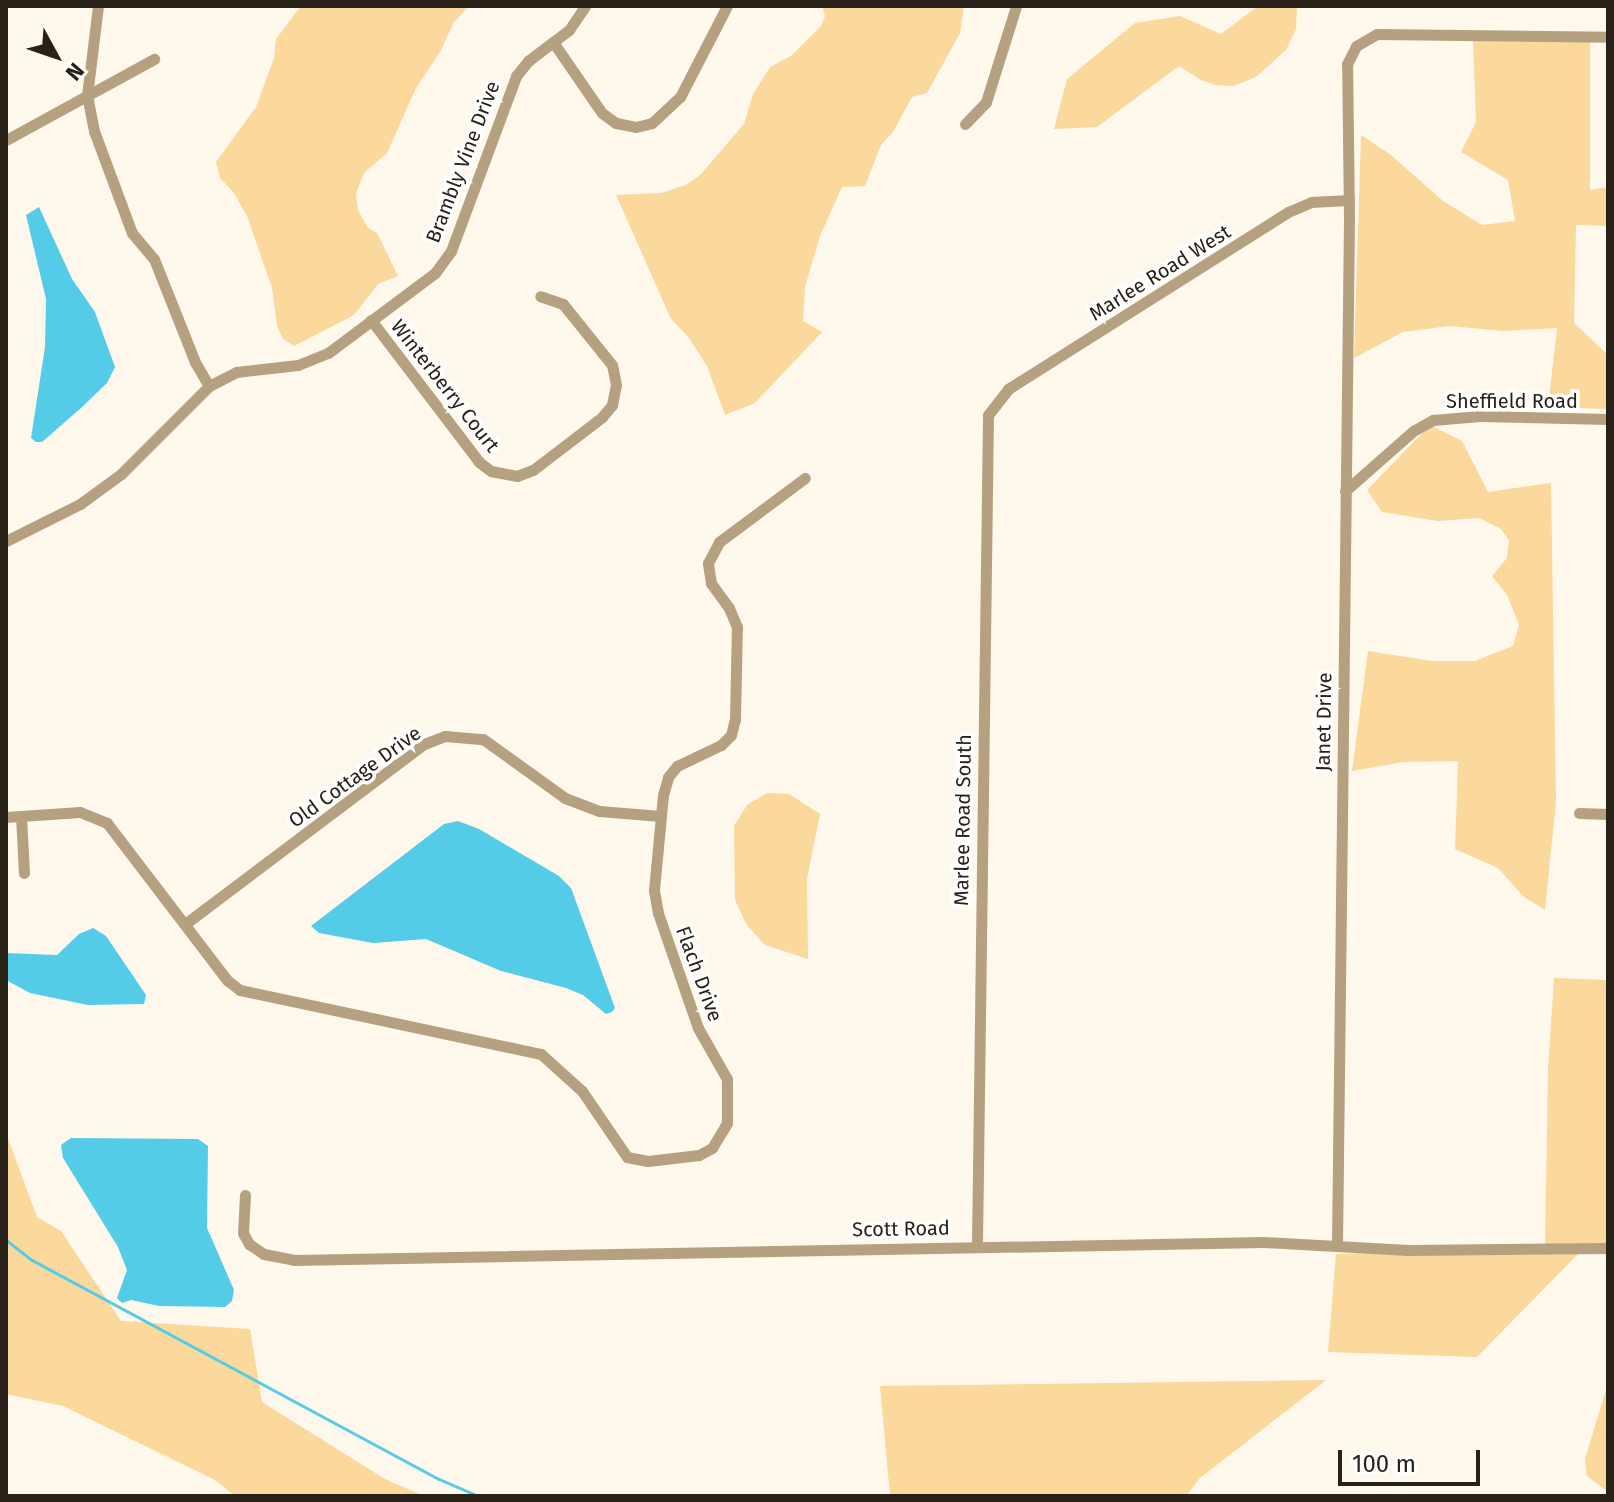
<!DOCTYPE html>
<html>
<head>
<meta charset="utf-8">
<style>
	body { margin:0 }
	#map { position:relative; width:1614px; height:1502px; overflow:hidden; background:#fff8ed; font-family:"Fira Sans",sans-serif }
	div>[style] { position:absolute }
	.green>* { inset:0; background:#fbd89c }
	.water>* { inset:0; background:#54cce8 }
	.stream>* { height:3px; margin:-1.5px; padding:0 1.5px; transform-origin:1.5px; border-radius:1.5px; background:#54cce8 }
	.street>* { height:11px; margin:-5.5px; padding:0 5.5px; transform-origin:5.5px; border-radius:5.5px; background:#b5a180 }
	span { translate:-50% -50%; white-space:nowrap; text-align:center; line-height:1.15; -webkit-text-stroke:7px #fff; paint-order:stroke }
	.street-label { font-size:20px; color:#272117 }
	.frame { position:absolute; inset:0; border:8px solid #272117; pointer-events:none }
	.north { position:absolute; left:16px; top:16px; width:80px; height:80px; -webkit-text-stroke:6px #fff; paint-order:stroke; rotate:130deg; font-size:22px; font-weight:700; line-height:32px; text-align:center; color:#272117 }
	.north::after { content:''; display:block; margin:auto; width:28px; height:36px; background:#272117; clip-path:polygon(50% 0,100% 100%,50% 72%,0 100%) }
	.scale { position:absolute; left:1338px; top:1450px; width:142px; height:36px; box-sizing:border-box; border:4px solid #272117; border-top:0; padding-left:10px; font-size:24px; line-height:28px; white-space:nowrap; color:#272117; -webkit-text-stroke:6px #fff; paint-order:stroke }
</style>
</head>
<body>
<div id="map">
	<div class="green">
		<i style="clip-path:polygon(301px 6px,469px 6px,454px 22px,440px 52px,416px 88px,387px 153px,364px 173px,356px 194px,358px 210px,368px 228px,377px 233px,398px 276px,378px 284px,354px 315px,294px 346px,283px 339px,277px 326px,272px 288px,247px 216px,234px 193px,220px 178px,216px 162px,256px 107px,274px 58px,276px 39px)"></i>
		<i style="clip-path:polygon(822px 6px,964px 6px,960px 33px,927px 93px,912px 97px,893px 132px,881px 145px,865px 186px,842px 187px,820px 236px,805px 287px,803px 321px,822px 332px,755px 403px,725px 415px,707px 366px,689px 338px,671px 319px,616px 195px,661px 193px,686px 185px,700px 175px,744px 124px,753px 94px,770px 67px,791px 56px,821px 26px,825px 16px)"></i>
		<i style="clip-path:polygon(1258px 6px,1297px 6px,1296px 29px,1286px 50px,1256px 77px,1233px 86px,1216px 85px,1201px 80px,1179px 66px,1097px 127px,1054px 129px,1067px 79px,1135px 23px,1180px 16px,1221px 34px)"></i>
		<i style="clip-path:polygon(1590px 34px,1590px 190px,1608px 187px,1608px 226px,1576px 225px,1574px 323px,1608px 355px,1608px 409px,1548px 407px,1557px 328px,1503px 331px,1450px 326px,1403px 332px,1354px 358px,1361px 135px,1391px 155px,1443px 201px,1482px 225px,1515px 221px,1508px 180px,1461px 152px,1476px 122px,1473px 36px)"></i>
		<i style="clip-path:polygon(1430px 425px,1462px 441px,1488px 492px,1551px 483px,1556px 802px,1545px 910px,1523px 896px,1498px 868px,1455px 849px,1458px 761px,1403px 762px,1352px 771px,1368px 651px,1432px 661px,1475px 661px,1513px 646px,1519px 625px,1507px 595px,1492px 576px,1507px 558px,1509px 540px,1501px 529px,1479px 518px,1438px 521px,1382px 512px,1367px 490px)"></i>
		<i style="clip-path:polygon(767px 793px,789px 794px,820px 814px,807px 879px,808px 959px,765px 945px,746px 924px,735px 900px,734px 826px,747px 805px)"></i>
		<i style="clip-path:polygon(1554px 978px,1608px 980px,1608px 1247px,1584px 1248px,1477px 1357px,1328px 1352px,1336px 1254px,1545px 1248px,1548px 1069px)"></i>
		<i style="clip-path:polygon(6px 1133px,37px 1217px,61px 1231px,121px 1321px,250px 1329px,262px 1402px,385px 1479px,424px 1496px,235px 1496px,215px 1480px,63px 1406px,6px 1394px)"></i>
		<i style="clip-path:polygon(1326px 1380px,1200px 1478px,1186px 1496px,890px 1496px,880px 1386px)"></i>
		<i style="clip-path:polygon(1608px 1383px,1608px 1492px,1587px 1476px,1585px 1459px)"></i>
	</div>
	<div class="water">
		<i style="clip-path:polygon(39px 207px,72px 279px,95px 312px,115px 367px,107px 383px,81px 408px,42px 442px,36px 442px,31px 438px,45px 347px,46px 299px,26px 215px)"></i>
		<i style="clip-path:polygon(458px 821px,479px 829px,559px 876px,571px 888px,615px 1008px,612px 1012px,606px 1014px,583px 995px,566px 988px,501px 971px,426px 939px,373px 943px,319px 933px,311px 926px,444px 824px)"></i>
		<i style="clip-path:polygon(93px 928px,106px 936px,146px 995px,144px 1004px,88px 1005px,30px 993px,6px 980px,6px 953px,57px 955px,79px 934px)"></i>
		<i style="clip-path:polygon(71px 1138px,198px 1139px,208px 1146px,207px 1228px,234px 1290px,232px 1301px,225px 1307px,159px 1306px,131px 1300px,122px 1303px,117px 1298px,127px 1270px,118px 1247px,63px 1158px,61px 1145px)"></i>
	</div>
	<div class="stream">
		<i style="left:6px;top:1240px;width:31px;rotate:38deg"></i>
		<i style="left:30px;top:1259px;width:464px;rotate:28.3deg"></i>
		<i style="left:439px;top:1479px;width:43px;rotate:23.6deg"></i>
	</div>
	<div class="street">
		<i style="left:98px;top:6px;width:90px;rotate:97deg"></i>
		<i style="left:87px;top:95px;width:37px;rotate:79deg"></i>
		<i style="left:94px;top:131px;width:109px;rotate:69.6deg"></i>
		<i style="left:132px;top:233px;width:34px;rotate:50deg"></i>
		<i style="left:154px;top:259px;width:111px;rotate:68.3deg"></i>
		<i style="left:195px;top:362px;width:28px;rotate:60deg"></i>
		<i style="left:553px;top:42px;width:86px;rotate:55.4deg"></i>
		<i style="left:602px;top:113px;width:17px;rotate:36deg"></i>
		<i style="left:616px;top:123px;width:20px;rotate:11deg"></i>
		<i style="left:636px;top:127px;width:16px;rotate:-14deg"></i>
		<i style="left:652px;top:123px;width:38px;rotate:-43deg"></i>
		<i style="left:680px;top:97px;width:102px;rotate:-62.7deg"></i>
		<i style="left:965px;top:124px;width:30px;rotate:-46deg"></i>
		<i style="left:986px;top:102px;width:101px;rotate:-72.6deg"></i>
		<i style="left:6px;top:140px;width:169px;rotate:-28.7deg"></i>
		<i style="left:371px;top:320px;width:178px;rotate:52.7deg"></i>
		<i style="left:479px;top:462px;width:15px;rotate:37deg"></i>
		<i style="left:491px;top:471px;width:26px;rotate:11deg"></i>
		<i style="left:517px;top:476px;width:17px;rotate:-21deg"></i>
		<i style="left:533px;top:470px;width:87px;rotate:-37.5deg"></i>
		<i style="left:602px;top:417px;width:16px;rotate:-50deg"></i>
		<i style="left:612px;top:405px;width:20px;rotate:-79deg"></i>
		<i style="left:616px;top:385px;width:20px;rotate:-101deg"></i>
		<i style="left:612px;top:365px;width:78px;rotate:-128.8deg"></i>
		<i style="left:563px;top:304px;width:24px;rotate:-161deg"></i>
		<i style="left:1345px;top:491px;width:91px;rotate:-41.4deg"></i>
		<i style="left:1413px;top:431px;width:23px;rotate:-29deg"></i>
		<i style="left:1433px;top:420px;width:47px;rotate:-4.9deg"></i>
		<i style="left:1480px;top:416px;width:128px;rotate:1.3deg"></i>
		<i style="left:6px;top:541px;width:83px;rotate:-26.6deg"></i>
		<i style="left:80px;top:504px;width:51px;rotate:-36.2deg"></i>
		<i style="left:121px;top:474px;width:124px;rotate:-45deg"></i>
		<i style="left:209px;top:386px;width:30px;rotate:-27deg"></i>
		<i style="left:236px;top:372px;width:62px;rotate:-6.4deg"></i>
		<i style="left:298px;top:365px;width:32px;rotate:-22deg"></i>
		<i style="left:328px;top:353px;width:134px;rotate:-36.8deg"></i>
		<i style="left:435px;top:273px;width:27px;rotate:-54deg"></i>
		<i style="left:451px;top:251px;width:187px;rotate:-69.6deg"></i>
		<i style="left:516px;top:76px;width:19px;rotate:-51deg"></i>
		<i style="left:528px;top:61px;width:51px;rotate:-37.1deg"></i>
		<i style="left:569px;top:30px;width:29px;rotate:-56deg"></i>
		<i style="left:1579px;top:813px;width:29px;rotate:2deg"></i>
		<i style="left:21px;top:816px;width:57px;rotate:87deg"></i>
		<i style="left:6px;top:817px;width:74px;rotate:-3.9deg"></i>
		<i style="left:80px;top:812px;width:29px;rotate:22deg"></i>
		<i style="left:107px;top:823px;width:198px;rotate:52.6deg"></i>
		<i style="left:227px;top:980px;width:16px;rotate:38deg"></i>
		<i style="left:240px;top:990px;width:308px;rotate:12deg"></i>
		<i style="left:541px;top:1054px;width:55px;rotate:42.1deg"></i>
		<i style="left:582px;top:1091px;width:80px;rotate:55.7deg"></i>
		<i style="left:627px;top:1157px;width:21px;rotate:11deg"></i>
		<i style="left:648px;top:1161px;width:51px;rotate:-6.7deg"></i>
		<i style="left:699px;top:1155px;width:15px;rotate:-28deg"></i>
		<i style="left:712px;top:1148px;width:29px;rotate:-59deg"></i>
		<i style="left:727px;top:1123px;width:44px;rotate:-90deg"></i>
		<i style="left:727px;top:1079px;width:59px;rotate:-119.6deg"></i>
		<i style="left:698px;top:1028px;width:122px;rotate:-109.2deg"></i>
		<i style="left:658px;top:913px;width:23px;rotate:-100deg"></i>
		<i style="left:654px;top:890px;width:95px;rotate:-84.6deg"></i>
		<i style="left:663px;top:795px;width:19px;rotate:-74deg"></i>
		<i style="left:668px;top:777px;width:14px;rotate:-51deg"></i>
		<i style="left:677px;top:766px;width:49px;rotate:-25.5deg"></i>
		<i style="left:721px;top:745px;width:14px;rotate:-45deg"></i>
		<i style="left:731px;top:735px;width:16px;rotate:-76deg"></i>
		<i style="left:735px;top:719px;width:92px;rotate:-88.8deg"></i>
		<i style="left:737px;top:627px;width:21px;rotate:-113deg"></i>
		<i style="left:729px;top:608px;width:31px;rotate:-126deg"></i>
		<i style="left:711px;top:583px;width:20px;rotate:-99deg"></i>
		<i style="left:708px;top:563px;width:24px;rotate:-62deg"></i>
		<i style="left:719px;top:542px;width:107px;rotate:-36.7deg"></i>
		<i style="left:185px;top:924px;width:299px;rotate:-37deg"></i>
		<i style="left:424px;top:744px;width:22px;rotate:-21deg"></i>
		<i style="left:445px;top:736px;width:38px;rotate:5deg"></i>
		<i style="left:483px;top:739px;width:101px;rotate:35.7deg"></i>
		<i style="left:565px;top:798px;width:36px;rotate:21deg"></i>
		<i style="left:599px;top:811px;width:62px;rotate:4.6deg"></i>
		<i style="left:245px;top:1195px;width:38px;rotate:93deg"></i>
		<i style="left:243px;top:1233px;width:13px;rotate:61deg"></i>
		<i style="left:249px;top:1244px;width:18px;rotate:34deg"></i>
		<i style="left:264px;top:1254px;width:31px;rotate:11deg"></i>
		<i style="left:294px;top:1260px;width:969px;rotate:-1.06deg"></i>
		<i style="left:1263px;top:1242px;width:145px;rotate:3.2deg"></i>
		<i style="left:1408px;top:1250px;width:200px;rotate:-0.6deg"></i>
		<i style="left:977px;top:1245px;width:830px;rotate:-89.24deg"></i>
		<i style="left:988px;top:415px;width:33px;rotate:-52deg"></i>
		<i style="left:1008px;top:389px;width:331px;rotate:-32.3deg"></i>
		<i style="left:1288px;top:212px;width:25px;rotate:-23deg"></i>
		<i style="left:1311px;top:202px;width:38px;rotate:-3deg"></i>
		<i style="left:1337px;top:1245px;width:1027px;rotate:-89.33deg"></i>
		<i style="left:1349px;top:218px;width:154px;rotate:-90.7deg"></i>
		<i style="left:1347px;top:64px;width:20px;rotate:-63deg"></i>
		<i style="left:1356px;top:46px;width:24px;rotate:-30deg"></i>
		<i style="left:1377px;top:34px;width:231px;rotate:0.7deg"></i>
	</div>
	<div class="street-label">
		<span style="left:463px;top:162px;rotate:-69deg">Brambly Vine Drive</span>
		<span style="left:1160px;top:273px;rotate:-32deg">Marlee Road West</span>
		<span style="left:445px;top:386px;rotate:52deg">Winterberry Court</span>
		<span style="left:1512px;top:401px">Sheffield Road</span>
		<span style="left:1324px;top:722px;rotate:-89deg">Janet Drive</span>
		<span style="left:355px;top:777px;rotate:-36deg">Old Cottage Drive</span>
		<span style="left:963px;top:820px;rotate:-89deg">Marlee Road South</span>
		<span style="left:699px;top:974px;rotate:70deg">Flach Drive</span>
		<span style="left:901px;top:1229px;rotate:-1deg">Scott Road</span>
	</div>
	<div class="frame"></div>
	<div class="north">N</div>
	<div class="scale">100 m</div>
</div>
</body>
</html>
